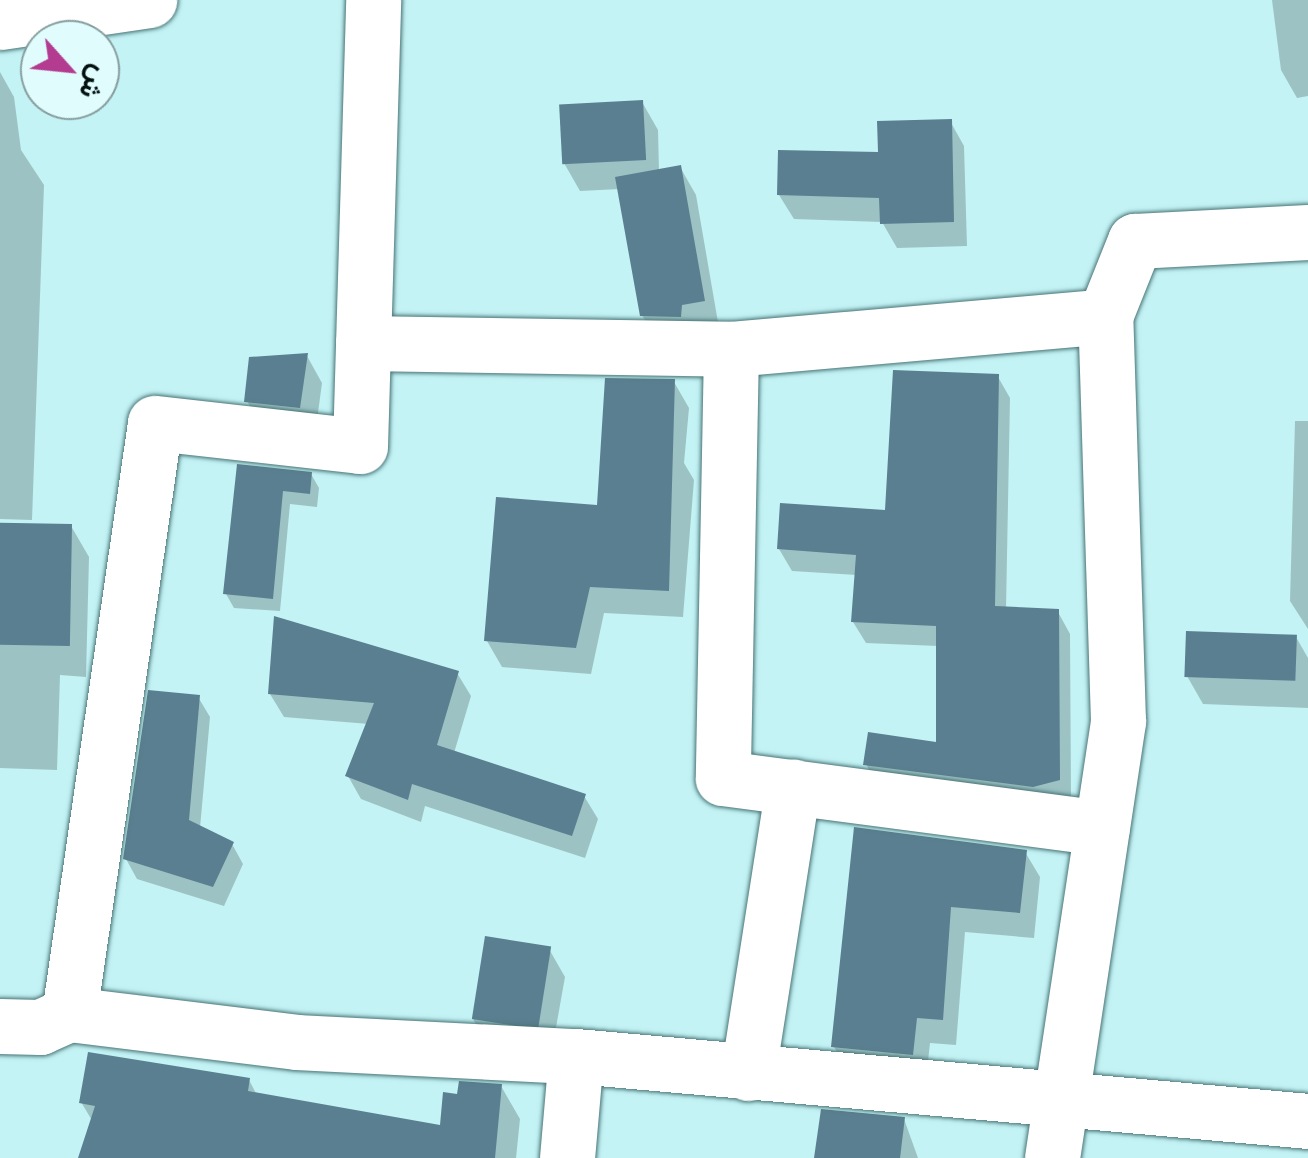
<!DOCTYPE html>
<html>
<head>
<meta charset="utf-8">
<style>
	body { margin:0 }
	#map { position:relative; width:1308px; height:1158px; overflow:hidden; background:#c3f3f5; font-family:Ubuntu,Vazirmatn,sans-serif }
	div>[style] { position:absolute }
	.shadow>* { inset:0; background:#0003 }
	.building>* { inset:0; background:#5a7f90; transform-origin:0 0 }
	.roads { filter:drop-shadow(0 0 2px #487476) drop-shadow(0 0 2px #487476) }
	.minor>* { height:55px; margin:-27.5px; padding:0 27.5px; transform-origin:27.5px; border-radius:27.5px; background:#fff }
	span { translate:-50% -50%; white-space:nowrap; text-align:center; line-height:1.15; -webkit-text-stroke:8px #e0fcfd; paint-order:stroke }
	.north { position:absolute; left:20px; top:20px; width:100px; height:100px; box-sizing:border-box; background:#e0fcfd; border:2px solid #879d9e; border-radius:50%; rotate:117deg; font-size:28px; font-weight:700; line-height:40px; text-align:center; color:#010f0f }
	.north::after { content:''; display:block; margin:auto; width:35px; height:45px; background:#b33b90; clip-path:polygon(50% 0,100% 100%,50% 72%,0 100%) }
</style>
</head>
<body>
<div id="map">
	<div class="shadow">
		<i style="clip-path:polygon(1272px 0,1308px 0,1308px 96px,1297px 98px,1281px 70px)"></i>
		<i style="clip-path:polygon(0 72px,14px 97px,21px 150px,44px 185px,32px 520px,0 519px)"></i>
		<i style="clip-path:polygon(642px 102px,658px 130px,659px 171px,680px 167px,696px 195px,719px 328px,658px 343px,642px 315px,620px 189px,580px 191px,564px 163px)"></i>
		<i style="clip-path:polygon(950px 121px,964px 146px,967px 246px,897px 248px,882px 222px,794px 219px,779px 195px)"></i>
		<i style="clip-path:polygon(307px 356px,322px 383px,315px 435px,263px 429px,247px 401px)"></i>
		<i style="clip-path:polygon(998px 377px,1010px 398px,1006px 609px,1058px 612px,1070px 634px,1071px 800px,878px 786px,866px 764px,938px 745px,938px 646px,866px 643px,853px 622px,857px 575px,792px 571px,779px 549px,887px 513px)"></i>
		<i style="clip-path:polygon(674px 382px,689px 408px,684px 463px,694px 480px,683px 617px,604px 613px,591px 674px,502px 667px,487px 641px,599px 507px)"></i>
		<i style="clip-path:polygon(1295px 421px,1308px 421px,1308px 629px,1290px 601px)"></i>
		<i style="clip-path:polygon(240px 466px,311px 474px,319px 488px,317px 507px,290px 504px,280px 611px,234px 608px,226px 594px)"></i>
		<i style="clip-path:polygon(71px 526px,89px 557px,86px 677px,60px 675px,57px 770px,0 768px,0 527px)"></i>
		<i style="clip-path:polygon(1296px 637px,1308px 658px,1308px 708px,1203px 704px,1187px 676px)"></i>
		<i style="clip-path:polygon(457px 673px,471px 696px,454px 753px,584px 796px,598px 819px,585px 858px,425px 806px,421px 822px,361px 799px,348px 776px,369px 724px,284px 717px,270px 694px)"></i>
		<i style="clip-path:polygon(198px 697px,210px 717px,200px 828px,232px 844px,243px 864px,224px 906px,137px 879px,126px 859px)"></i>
		<i style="clip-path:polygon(857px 830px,1025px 852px,1040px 877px,1034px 938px,965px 932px,956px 1045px,930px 1043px,926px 1079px,849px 1072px,834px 1047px)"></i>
		<i style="clip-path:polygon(549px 949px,565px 977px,552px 1050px,489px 1047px,473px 1019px)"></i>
		<i style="clip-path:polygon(249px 1080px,257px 1095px,443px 1128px,459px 1096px,501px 1086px,520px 1119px,516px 1158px,81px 1158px,93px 1122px,81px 1102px)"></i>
		<i style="clip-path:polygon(904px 1119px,918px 1158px,817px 1158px)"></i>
	</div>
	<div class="building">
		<i style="left:643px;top:100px;width:60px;height:84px;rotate:87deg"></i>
		<i style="clip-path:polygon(952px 119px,954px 222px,880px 224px,879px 198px,777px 195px,778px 150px,878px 152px,877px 121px)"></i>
		<i style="clip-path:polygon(681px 165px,705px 301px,682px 305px,681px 317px,640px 316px,615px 177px)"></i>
		<i style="clip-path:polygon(308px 353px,300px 408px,244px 402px,249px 357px)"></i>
		<i style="clip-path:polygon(893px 370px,999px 374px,995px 606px,1059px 609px,1060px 780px,1033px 787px,863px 765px,868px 732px,936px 742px,936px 626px,851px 622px,856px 555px,777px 549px,780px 503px,885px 510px)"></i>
		<i style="clip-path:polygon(605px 378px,675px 379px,669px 591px,590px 587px,576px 648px,484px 641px,496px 497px,597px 505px)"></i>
		<i style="clip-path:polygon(237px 464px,312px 472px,310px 494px,283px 491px,273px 599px,223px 594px)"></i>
		<i style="left:72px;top:524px;width:122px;height:72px;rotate:91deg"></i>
		<i style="clip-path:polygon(274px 616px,459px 671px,437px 745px,586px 794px,572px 836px,412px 784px,408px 800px,345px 776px,374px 703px,268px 694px)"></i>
		<i style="left:1186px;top:631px;width:111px;height:46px;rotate:2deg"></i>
		<i style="clip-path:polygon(148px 690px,200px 695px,189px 820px,234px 842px,213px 887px,123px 859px)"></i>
		<i style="clip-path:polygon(854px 827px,1027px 850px,1020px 913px,951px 907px,943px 1020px,917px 1018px,913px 1055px,831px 1047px)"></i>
		<i style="left:485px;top:936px;width:67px;height:84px;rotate:9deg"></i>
		<i style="clip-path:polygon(88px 1052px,250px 1078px,248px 1091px,440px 1125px,443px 1092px,457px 1094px,459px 1081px,502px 1084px,495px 1158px,78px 1158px,95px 1106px,79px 1103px)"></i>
		<i style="clip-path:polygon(821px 1109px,905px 1117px,900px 1158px,814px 1158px)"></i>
	</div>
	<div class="roads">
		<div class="minor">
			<i style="left:0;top:22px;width:151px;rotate:-8.4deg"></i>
			<i style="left:363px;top:343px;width:368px;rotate:0.9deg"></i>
			<i style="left:731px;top:349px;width:375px;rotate:-5deg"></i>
			<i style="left:1105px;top:316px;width:81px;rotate:-68.2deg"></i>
			<i style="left:1135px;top:241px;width:173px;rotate:-3deg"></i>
			<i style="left:731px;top:349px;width:429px;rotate:91.1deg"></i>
			<i style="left:723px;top:778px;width:382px;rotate:7.5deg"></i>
			<i style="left:69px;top:1014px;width:597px;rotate:-81.72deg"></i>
			<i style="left:155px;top:423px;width:206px;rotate:6.4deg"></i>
			<i style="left:360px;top:446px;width:446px;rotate:-88.3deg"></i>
			<i style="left:0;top:1026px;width:40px;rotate:1.4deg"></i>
			<i style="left:40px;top:1027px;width:32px;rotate:-24deg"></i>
			<i style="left:69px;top:1014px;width:229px;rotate:7deg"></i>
			<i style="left:296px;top:1042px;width:280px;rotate:2.9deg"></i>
			<i style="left:576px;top:1056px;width:735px;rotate:5.07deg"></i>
			<i style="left:748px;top:1073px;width:290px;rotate:-81.1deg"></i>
			<i style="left:567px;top:1158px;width:102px;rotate:-85deg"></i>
			<i style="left:1052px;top:1158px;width:442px;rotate:-81.4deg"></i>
			<i style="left:1118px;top:721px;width:405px;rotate:-91.8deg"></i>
		</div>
	</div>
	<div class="north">ش</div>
</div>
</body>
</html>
